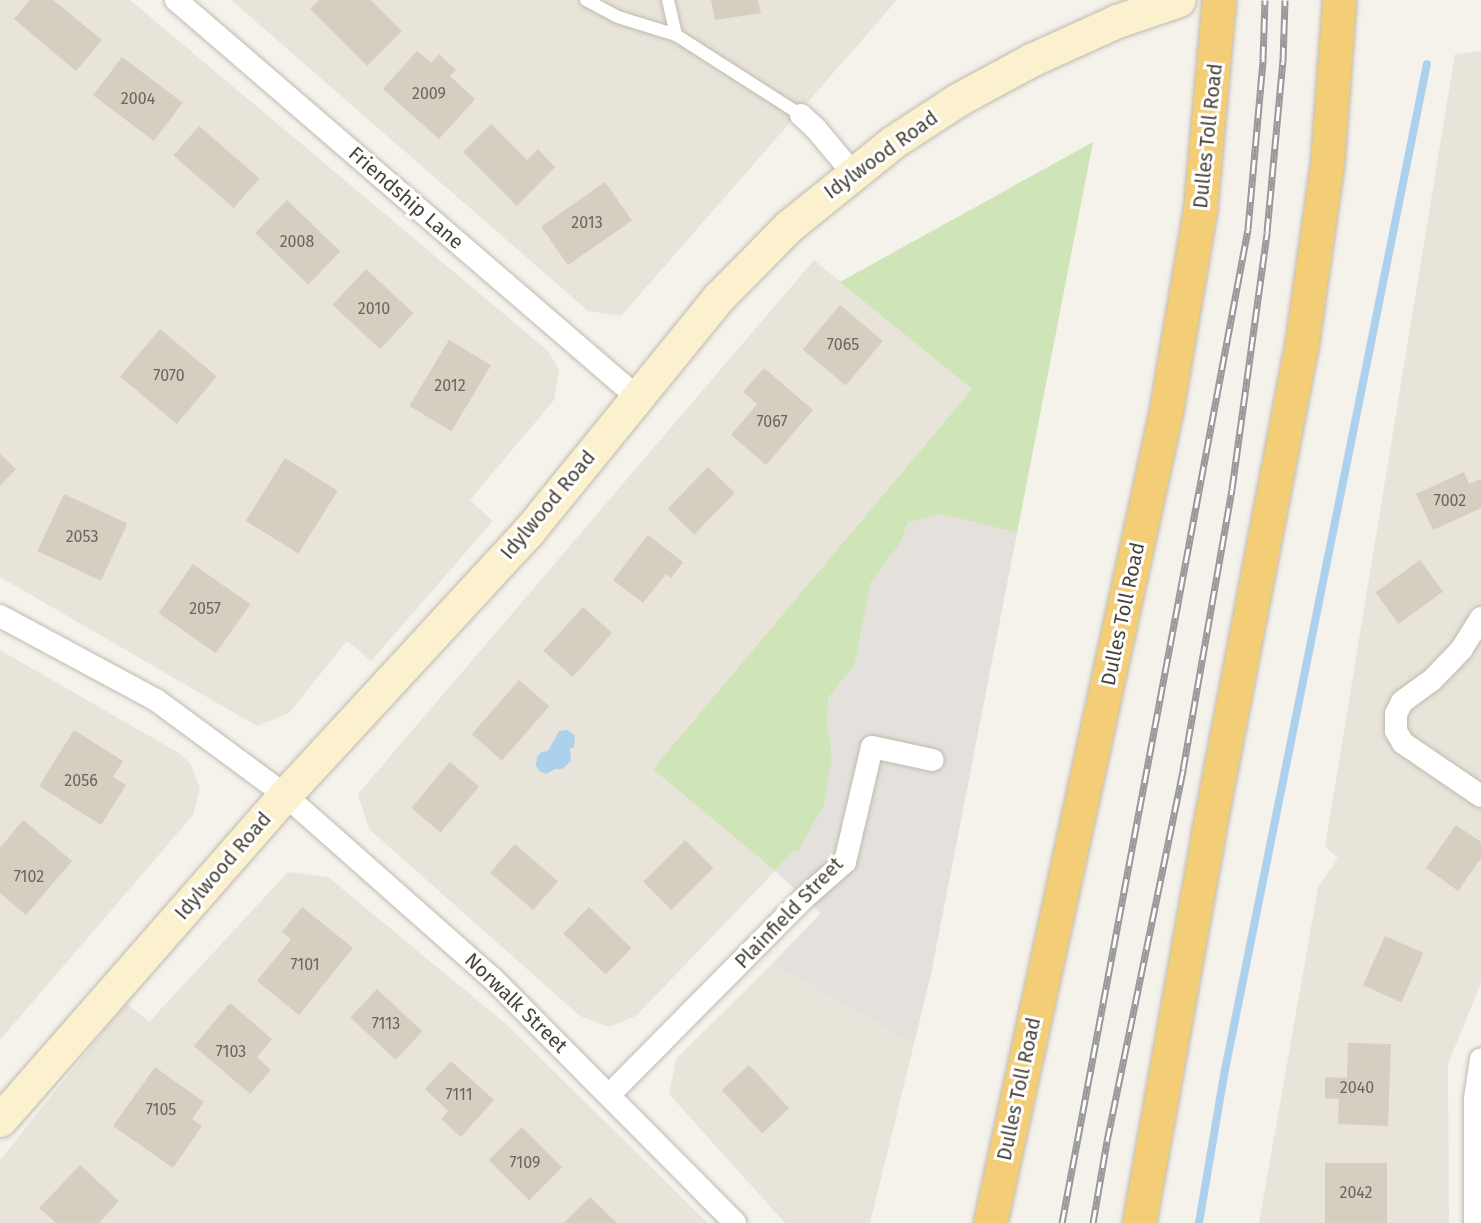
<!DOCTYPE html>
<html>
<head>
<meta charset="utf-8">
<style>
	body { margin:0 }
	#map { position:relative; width:1481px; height:1223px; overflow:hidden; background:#f4f2eb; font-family:"Fira Sans",sans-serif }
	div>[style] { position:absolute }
	.residential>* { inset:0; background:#e8e4da }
	.industrial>* { inset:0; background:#e4e1dc }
	.green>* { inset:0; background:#d0e5b7 }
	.water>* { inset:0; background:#add1ec }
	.stream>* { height:8px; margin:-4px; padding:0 4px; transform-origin:4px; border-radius:4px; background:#add1ec }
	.building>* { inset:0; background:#d5cec1; transform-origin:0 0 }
	.roads { filter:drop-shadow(0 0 2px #c0baae) drop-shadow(0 0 2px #c0baae) }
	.lane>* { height:12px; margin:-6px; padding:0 6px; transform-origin:6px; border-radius:6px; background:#fff }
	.street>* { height:22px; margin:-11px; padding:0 11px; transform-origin:11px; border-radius:11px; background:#fff }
	.secondary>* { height:33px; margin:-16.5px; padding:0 16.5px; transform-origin:16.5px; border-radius:16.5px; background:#fbf1cf }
	.highway>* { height:33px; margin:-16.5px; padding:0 16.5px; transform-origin:16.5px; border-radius:16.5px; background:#f4cd77 }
	.rail>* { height:7px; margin-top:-3.5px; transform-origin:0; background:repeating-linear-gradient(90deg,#fff 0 14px,#999 0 28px); box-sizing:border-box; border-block:2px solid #999 }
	span { translate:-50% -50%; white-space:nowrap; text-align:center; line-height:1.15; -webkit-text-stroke:6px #fff; paint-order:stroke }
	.number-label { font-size:16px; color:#6b665b }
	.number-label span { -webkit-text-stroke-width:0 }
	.street-label { font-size:20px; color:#484339 }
</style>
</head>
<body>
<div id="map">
	<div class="residential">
		<i style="clip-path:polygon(0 0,130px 0,548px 351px,559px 370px,554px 400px,470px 500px,493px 521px,371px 661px,347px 641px,289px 713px,257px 726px,0 577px)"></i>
		<i style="clip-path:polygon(231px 0,897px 0,621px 316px,588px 311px)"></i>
		<i style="clip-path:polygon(1481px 51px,1481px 983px,1448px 1064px,1449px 1223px,1259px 1223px,1318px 888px,1338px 858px,1325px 847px,1455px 54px)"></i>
		<i style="clip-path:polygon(814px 260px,972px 389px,654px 769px,775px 871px,636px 1016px,609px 1027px,580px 1016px,369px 829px,358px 794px)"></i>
		<i style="clip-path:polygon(0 650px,179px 753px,190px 763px,200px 788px,193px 815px,0 1040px)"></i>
		<i style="clip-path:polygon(288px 872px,328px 877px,506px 1024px,708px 1223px,0 1223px,0 1160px,126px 1003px,149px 1022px)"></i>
		<i style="clip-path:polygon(772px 964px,914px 1044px,870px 1223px,785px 1223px,669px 1094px,676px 1059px)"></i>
	</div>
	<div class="industrial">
		<i style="clip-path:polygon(941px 514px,1017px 533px,931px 974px,914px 1044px,772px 964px,821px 913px,775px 871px,794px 850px,797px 853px,832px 757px,827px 717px,829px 697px,855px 664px,871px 582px,899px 545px,908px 523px)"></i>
	</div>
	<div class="green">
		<i style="clip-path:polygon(1093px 142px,1017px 533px,941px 514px,908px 523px,899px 545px,871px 582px,855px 664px,829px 697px,827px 717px,832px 757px,824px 805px,797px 853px,794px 850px,775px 871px,653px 769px,972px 389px,840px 282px)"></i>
	</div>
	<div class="water">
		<i style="clip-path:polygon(568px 730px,575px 736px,574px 747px,570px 749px,571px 761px,562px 769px,555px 769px,546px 774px,539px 771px,536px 765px,537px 757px,541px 752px,548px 751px,559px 731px)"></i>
	</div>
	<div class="stream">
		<i style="left:1199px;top:1223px;width:155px;rotate:-80.4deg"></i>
		<i style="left:1225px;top:1070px;width:1026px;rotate:-78.65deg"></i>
	</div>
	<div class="building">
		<i style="clip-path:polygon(30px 0,53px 0,102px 40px,76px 71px,14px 19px)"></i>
		<i style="clip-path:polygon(319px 0,371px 0,402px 31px,367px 66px,310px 9px)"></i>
		<i style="clip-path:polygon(711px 0,758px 0,761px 13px,715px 20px)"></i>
		<i style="clip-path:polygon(417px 51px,431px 63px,439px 54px,456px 70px,450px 76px,475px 99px,439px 139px,383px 89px)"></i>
		<i style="left:122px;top:57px;width:76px;height:48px;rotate:37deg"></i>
		<i style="clip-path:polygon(491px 124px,527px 160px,538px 149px,555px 167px,517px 206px,463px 152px)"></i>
		<i style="left:199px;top:126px;width:80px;height:39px;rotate:41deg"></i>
		<i style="left:605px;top:182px;width:47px;height:78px;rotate:55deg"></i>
		<i style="left:287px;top:200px;width:74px;height:46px;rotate:44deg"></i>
		<i style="left:366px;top:269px;width:65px;height:49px;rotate:43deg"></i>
		<i style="left:840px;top:305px;width:56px;height:58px;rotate:40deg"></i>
		<i style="left:160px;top:329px;width:74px;height:62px;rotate:40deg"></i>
		<i style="left:449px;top:340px;width:49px;height:77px;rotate:31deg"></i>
		<i style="clip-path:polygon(764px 368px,813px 410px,766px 465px,731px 435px,757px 404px,743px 392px)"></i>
		<i style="clip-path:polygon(0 454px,16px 469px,0 486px)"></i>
		<i style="left:285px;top:458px;width:62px;height:74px;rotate:32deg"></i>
		<i style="left:708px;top:467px;width:37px;height:58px;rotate:44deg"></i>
		<i style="clip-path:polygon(1464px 472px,1469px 484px,1481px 479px,1481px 508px,1433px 530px,1416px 494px)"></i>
		<i style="left:64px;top:494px;width:70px;height:63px;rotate:25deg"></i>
		<i style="clip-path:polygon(648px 535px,683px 562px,671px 578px,666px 574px,643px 603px,613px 580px)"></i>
		<i style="left:1420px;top:560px;width:39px;height:55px;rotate:54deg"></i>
		<i style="left:193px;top:564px;width:70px;height:60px;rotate:35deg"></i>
		<i style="left:583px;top:607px;width:39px;height:59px;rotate:42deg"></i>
		<i style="left:519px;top:680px;width:40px;height:72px;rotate:41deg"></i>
		<i style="clip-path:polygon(74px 730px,123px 761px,113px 777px,126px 785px,101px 825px,39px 786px)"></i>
		<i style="left:450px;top:762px;width:38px;height:60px;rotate:40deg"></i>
		<i style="clip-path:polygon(23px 820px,72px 861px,26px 915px,0 893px,0 848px)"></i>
		<i style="clip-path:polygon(1456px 825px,1481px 842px,1481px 858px,1458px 891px,1426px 868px)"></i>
		<i style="left:685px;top:840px;width:40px;height:59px;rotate:45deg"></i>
		<i style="left:515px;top:844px;width:57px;height:38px;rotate:41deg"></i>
		<i style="clip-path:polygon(302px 907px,353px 948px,299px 1015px,257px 981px,291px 939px,282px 932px)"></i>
		<i style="left:589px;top:907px;width:59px;height:37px;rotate:44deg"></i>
		<i style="left:1385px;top:936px;width:42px;height:54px;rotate:24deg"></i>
		<i style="left:377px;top:989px;width:62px;height:39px;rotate:43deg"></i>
		<i style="clip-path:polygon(230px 1003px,272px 1039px,257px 1057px,271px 1070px,250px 1094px,194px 1046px)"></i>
		<i style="clip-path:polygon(1348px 1043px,1391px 1044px,1388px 1126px,1338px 1124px,1339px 1099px,1325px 1098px,1325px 1077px,1347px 1078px)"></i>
		<i style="clip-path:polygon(451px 1061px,494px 1100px,461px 1137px,441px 1119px,448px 1111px,425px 1089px)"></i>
		<i style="left:749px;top:1065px;width:59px;height:37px;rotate:47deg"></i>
		<i style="clip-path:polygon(155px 1067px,204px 1102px,192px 1119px,202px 1126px,173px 1168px,113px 1126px)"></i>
		<i style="left:522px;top:1127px;width:57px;height:47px;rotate:45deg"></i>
		<i style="left:1325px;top:1163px;width:62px;height:60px"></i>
		<i style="clip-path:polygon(80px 1165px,119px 1201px,99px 1223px,56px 1223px,39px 1208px)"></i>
		<i style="clip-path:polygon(590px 1197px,617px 1223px,564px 1223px)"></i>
	</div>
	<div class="roads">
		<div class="lane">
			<i style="left:586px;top:0;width:36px;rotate:28deg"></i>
			<i style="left:618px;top:17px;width:61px;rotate:17.2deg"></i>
			<i style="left:676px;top:35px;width:148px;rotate:32.6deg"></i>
			<i style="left:668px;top:0;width:36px;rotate:77deg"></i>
		</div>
		<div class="street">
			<i style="left:176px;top:0;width:608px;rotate:40.73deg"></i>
			<i style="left:801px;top:115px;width:21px;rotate:43deg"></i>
			<i style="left:816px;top:129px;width:56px;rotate:50.1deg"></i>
			<i style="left:0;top:616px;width:177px;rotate:28.3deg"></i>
			<i style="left:156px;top:700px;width:160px;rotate:36.4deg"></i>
			<i style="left:285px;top:795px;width:276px;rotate:41.5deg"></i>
			<i style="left:492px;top:978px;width:345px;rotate:45.2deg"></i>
			<i style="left:1481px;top:618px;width:36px;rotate:122deg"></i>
			<i style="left:1462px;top:649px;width:43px;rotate:134.1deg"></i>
			<i style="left:1432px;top:680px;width:37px;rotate:144deg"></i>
			<i style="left:1402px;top:702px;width:13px;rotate:117deg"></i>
			<i style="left:1396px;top:714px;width:17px;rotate:90deg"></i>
			<i style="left:1396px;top:731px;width:14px;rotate:60deg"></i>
			<i style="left:1403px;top:743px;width:94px;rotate:34.2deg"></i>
			<i style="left:610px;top:1094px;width:274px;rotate:-45.3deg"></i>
			<i style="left:803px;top:899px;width:56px;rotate:-41.4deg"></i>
			<i style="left:845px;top:862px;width:118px;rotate:-76.8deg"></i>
			<i style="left:872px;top:747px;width:62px;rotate:12deg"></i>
			<i style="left:1475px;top:1223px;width:124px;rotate:-90deg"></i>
			<i style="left:1475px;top:1099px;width:40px;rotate:-81.5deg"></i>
		</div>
		<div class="secondary">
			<i style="left:0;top:1120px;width:432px;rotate:-48.8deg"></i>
			<i style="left:285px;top:795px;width:357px;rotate:-47.3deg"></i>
			<i style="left:527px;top:533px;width:303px;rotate:-50.9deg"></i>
			<i style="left:718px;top:298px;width:101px;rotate:-45.4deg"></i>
			<i style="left:789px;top:226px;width:134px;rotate:-38.9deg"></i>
			<i style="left:893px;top:142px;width:79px;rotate:-33.1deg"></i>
			<i style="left:959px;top:99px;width:82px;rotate:-28.4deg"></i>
			<i style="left:1031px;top:60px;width:94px;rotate:-24.4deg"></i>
			<i style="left:1117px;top:21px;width:65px;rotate:-18.7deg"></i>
		</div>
		<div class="highway">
			<i style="left:990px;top:1223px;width:831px;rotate:-77.77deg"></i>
			<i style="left:1166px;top:411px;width:203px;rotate:-80.4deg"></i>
			<i style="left:1200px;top:211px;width:212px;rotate:-84.9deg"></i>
			<i style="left:1139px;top:1223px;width:395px;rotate:-79.9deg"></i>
			<i style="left:1208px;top:834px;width:501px;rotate:-79.18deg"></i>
			<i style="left:1302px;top:342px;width:179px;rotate:-82deg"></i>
			<i style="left:1327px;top:165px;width:165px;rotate:-85.8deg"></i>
		</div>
	</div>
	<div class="rail">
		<i style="left:1062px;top:1223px;width:1011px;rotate:-79.4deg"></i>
		<i style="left:1248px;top:229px;width:170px;rotate:-84.9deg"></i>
		<i style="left:1263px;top:60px;width:60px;rotate:-88.1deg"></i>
		<i style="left:1093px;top:1223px;width:83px;rotate:-80.3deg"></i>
		<i style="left:1107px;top:1141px;width:379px;rotate:-78.4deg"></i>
		<i style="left:1183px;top:770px;width:285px;rotate:-80.1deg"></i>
		<i style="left:1232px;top:489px;width:259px;rotate:-82.2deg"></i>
		<i style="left:1267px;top:232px;width:172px;rotate:-84.7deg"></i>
		<i style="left:1283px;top:61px;width:61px;rotate:-88.1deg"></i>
	</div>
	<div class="number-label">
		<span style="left:429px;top:94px">2009</span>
		<span style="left:138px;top:99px">2004</span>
		<span style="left:587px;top:223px">2013</span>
		<span style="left:297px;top:242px">2008</span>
		<span style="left:374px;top:309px">2010</span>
		<span style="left:843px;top:345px">7065</span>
		<span style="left:169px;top:376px">7070</span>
		<span style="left:450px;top:386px">2012</span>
		<span style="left:772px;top:422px">7067</span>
		<span style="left:1450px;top:501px">7002</span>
		<span style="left:82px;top:537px">2053</span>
		<span style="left:205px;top:609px">2057</span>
		<span style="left:81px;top:781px">2056</span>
		<span style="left:29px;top:877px">7102</span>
		<span style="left:305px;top:965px">7101</span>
		<span style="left:386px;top:1024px">7113</span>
		<span style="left:231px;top:1052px">7103</span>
		<span style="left:1357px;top:1088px">2040</span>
		<span style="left:459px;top:1095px">7111</span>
		<span style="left:161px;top:1110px">7105</span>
		<span style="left:525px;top:1163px">7109</span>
		<span style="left:1356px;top:1193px">2042</span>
	</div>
	<div class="street-label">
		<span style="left:1208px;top:136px;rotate:-84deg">Dulles Toll Road</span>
		<span style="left:881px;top:155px;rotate:-36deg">Idylwood Road</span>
		<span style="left:406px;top:198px;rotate:41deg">Friendship Lane</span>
		<span style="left:548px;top:505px;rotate:-50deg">Idylwood Road</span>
		<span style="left:1123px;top:614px;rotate:-78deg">Dulles Toll Road</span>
		<span style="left:223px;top:866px;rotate:-49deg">Idylwood Road</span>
		<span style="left:789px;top:913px;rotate:-46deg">Plainfield Street</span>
		<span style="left:516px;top:1003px;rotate:44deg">Norwalk Street</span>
		<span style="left:1019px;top:1089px;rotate:-78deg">Dulles Toll Road</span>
	</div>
</div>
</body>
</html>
